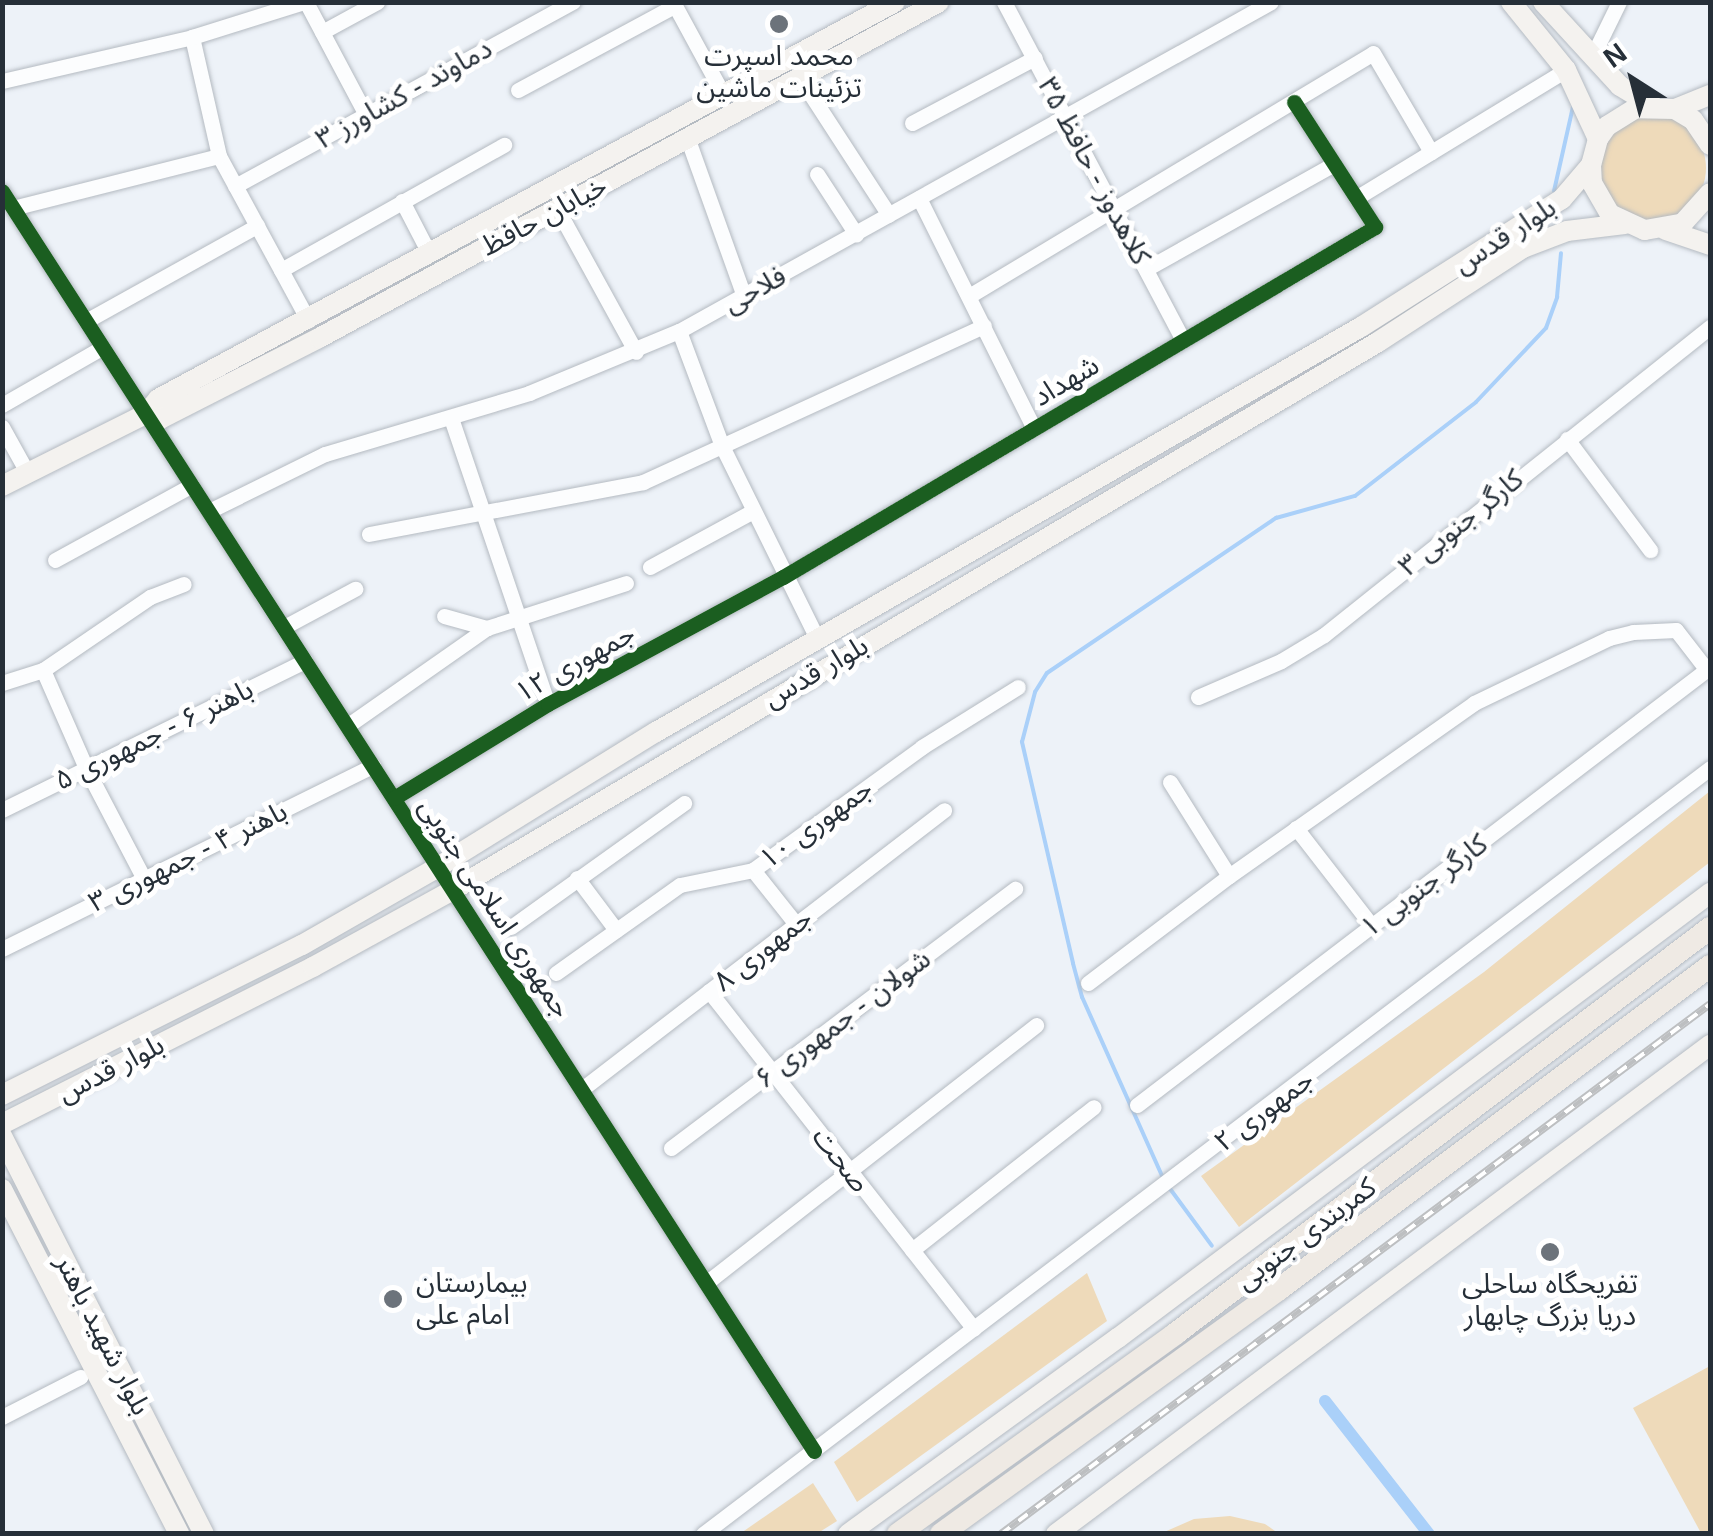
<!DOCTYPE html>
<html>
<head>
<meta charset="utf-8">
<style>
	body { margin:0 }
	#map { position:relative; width:1713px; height:1536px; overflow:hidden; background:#edf2f8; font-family:Helvetica,"Noto Sans Arabic",sans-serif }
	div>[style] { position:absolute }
	.green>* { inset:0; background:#eedaba }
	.round { border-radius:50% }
	.stream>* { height:4px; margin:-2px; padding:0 2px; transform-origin:2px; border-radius:2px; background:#aad0f9 }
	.canal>* { height:12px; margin:-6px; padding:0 6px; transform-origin:6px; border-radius:6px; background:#aad0f9 }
	.roads { filter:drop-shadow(0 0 2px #b4bac1) drop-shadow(0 0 2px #b4bac1) }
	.minor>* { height:15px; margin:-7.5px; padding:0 7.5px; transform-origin:7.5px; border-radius:7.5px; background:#fcfdfe }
	.major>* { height:20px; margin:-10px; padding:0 10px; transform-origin:10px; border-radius:10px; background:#f4f2ef }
	.highway>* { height:22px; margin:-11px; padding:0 11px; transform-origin:11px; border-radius:11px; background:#efeae4 }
	.rail>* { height:8px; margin-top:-4px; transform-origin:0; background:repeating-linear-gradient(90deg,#fff 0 11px,#bdbfc1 0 22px); box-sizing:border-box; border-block:2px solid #bdbfc1 }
	.cycleway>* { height:15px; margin:-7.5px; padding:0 7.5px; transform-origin:7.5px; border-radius:7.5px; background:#1b5e20 }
	.dots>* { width:28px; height:28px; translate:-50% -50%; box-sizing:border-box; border:5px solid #fff; border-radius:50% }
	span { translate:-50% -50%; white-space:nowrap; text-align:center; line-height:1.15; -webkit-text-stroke:10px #fff; paint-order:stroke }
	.poi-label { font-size:28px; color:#262f38 }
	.left { translate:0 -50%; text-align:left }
	.street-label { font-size:28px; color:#262f38 }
	.frame { position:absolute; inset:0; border:5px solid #262f38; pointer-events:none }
	.north { position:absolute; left:1583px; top:30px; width:100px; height:100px; -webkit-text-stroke:8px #fff; paint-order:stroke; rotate:324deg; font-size:28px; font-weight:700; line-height:40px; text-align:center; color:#262f38 }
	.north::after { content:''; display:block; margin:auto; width:35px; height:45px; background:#262f38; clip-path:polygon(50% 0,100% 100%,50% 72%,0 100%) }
</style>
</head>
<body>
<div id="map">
	<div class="green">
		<i class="round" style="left:1600px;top:115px;width:106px;height:106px"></i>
		<i style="clip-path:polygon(1710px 791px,1710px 862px,1239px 1227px,1201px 1176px,1484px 972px)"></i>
		<i style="clip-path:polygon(1087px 1273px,1107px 1321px,857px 1502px,834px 1462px)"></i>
		<i style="clip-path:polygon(1710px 1366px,1710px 1533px,1701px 1533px,1633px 1408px)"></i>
		<i style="clip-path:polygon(813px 1483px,837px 1521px,818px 1533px,741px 1533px)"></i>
		<i style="clip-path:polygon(1230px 1516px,1265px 1524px,1278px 1533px,1162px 1533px,1194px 1519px)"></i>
	</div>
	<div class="stream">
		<i style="left:1554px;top:191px;width:86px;rotate:-77.3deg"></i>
		<i style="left:1163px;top:1178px;width:198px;rotate:-114.1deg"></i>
		<i style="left:1082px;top:997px;width:35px;rotate:-105deg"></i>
		<i style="left:1073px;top:963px;width:227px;rotate:-103deg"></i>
		<i style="left:1022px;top:742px;width:52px;rotate:-75.4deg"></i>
		<i style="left:1035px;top:692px;width:22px;rotate:-58deg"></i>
		<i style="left:1047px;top:673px;width:277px;rotate:-34.1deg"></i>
		<i style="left:1276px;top:518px;width:82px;rotate:-15.6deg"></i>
		<i style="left:1355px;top:496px;width:153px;rotate:-37.8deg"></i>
		<i style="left:1476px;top:402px;width:102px;rotate:-46.6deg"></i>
		<i style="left:1546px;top:328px;width:33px;rotate:-70deg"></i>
		<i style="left:1557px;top:297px;width:44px;rotate:-84.8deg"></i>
		<i style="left:1168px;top:1186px;width:74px;rotate:53.7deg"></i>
	</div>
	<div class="canal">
		<i style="left:1325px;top:1401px;width:169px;rotate:52deg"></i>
	</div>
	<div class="roads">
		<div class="minor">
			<i style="left:306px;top:2px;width:128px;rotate:62deg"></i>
			<i style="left:673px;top:2px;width:107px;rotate:61.5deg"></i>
			<i style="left:1004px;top:2px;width:382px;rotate:62.1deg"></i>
			<i style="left:322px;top:32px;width:63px;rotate:-28.6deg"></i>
			<i style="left:192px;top:37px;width:122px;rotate:77.2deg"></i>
			<i style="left:219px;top:156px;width:187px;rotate:61.5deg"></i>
			<i style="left:1592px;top:57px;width:61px;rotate:-63.9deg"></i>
			<i style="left:800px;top:78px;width:163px;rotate:57deg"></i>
			<i style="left:2px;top:81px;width:195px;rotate:-13deg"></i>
			<i style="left:192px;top:37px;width:117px;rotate:-17.4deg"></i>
			<i style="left:518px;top:90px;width:177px;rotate:-28.3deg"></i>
			<i style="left:912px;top:123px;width:139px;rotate:-27.9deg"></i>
			<i style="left:687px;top:137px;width:169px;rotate:70.3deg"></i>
			<i style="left:817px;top:174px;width:72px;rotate:57deg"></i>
			<i style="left:235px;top:186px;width:385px;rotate:-28.6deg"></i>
			<i style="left:2px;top:191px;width:1499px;rotate:57.2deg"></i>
			<i style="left:919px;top:198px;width:258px;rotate:63.5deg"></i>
			<i style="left:1356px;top:198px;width:246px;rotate:-31.4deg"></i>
			<i style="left:402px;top:201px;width:59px;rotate:62.6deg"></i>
			<i style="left:13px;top:208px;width:212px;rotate:-14.2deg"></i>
			<i style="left:550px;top:213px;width:18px;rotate:34deg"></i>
			<i style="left:565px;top:223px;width:147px;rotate:61.2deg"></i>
			<i style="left:1146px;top:269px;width:215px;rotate:-29.2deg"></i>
			<i style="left:281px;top:270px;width:256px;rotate:-29.3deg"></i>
			<i style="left:969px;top:296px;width:471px;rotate:-31deg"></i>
			<i style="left:1373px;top:53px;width:115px;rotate:59.6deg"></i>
			<i style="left:86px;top:321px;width:196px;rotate:-29.1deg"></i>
			<i style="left:679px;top:331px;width:123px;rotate:69.5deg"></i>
			<i style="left:722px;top:446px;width:214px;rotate:63.7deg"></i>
			<i style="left:2px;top:405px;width:116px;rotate:-29.9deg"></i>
			<i style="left:451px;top:418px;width:302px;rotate:71.3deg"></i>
			<i style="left:2px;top:427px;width:51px;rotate:60.9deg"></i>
			<i style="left:1567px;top:439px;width:139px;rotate:53.2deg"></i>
			<i style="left:209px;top:511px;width:129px;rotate:-26.2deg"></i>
			<i style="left:325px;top:454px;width:213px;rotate:-16.6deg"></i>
			<i style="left:529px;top:393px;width:162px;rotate:-22.5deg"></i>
			<i style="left:679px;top:331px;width:677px;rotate:-29.06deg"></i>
			<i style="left:369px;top:534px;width:279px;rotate:-10.7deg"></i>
			<i style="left:643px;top:482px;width:375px;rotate:-24.6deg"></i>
			<i style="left:55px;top:560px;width:156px;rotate:-28.7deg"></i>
			<i style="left:650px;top:567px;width:117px;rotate:-28.5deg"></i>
			<i style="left:444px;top:616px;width:45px;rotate:15.6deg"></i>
			<i style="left:487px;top:628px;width:146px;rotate:-17.9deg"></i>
			<i style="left:284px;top:627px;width:81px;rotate:-28.2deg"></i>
			<i style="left:43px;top:670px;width:107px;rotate:66.3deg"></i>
			<i style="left:86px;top:768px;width:125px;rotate:62.4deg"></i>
			<i style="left:2px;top:683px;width:43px;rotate:-17.6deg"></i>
			<i style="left:43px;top:670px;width:130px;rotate:-34.3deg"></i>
			<i style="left:150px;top:597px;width:36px;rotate:-21deg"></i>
			<i style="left:1198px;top:697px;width:90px;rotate:-23.4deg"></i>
			<i style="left:1281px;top:661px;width:50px;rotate:-31.2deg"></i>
			<i style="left:1324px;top:635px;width:494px;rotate:-38.6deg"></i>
			<i style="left:347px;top:726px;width:171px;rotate:-35deg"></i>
			<i style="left:1170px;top:782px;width:111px;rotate:57.9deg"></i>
			<i style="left:394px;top:798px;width:180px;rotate:-31.4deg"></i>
			<i style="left:548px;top:704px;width:267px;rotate:-28.4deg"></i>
			<i style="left:783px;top:577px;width:688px;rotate:-30.59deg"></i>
			<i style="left:1375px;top:227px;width:149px;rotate:-122.9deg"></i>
			<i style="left:2px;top:810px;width:338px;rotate:-26.2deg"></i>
			<i style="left:1296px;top:828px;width:124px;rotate:52.2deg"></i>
			<i style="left:753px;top:870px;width:69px;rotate:51.5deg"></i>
			<i style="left:577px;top:878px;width:65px;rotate:53.1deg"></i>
			<i style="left:511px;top:927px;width:213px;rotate:-35.6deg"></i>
			<i style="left:2px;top:949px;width:414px;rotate:-26.3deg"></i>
			<i style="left:556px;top:973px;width:152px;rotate:-35.4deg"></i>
			<i style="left:680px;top:885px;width:75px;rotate:-11.6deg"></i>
			<i style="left:753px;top:870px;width:209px;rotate:-36deg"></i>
			<i style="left:922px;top:747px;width:113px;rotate:-32deg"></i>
			<i style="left:1088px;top:983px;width:177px;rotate:-37.2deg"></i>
			<i style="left:1229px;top:876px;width:300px;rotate:-35.2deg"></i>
			<i style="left:1474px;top:703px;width:150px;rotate:-25.7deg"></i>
			<i style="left:1609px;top:638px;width:25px;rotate:-14deg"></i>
			<i style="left:1633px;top:632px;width:43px;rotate:-2.7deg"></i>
			<i style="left:1676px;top:630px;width:51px;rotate:52.2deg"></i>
			<i style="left:709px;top:991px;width:429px;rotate:51.9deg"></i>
			<i style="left:582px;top:1089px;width:457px;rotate:-37.6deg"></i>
			<i style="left:1137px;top:1105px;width:721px;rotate:-37.39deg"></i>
			<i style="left:671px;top:1148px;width:431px;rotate:-37deg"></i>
			<i style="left:912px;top:1250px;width:231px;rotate:-38.2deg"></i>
			<i style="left:706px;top:1283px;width:419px;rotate:-38deg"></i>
			<i style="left:2px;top:1417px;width:88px;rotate:-27.1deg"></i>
			<i style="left:703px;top:1534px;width:1265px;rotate:-37.26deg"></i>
		</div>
		<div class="major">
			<i style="left:1511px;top:2px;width:87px;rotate:51deg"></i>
			<i style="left:1566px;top:70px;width:76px;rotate:65.1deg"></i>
			<i style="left:1543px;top:2px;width:114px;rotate:47.5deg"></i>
			<i style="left:1620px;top:86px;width:39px;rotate:31deg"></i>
			<i style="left:1675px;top:109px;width:38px;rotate:-22deg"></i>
			<i style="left:1710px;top:145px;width:30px;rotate:-124deg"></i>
			<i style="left:1693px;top:120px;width:21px;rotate:-149deg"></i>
			<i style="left:1675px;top:109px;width:39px;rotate:-179deg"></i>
			<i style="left:1636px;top:108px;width:34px;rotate:148deg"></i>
			<i style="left:1607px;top:126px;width:16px;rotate:125deg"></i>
			<i style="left:1598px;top:139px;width:27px;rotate:105deg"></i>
			<i style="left:1591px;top:165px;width:18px;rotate:87deg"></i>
			<i style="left:1592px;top:183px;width:36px;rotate:60deg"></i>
			<i style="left:1610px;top:214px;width:38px;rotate:25deg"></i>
			<i style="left:1645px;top:230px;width:39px;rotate:-10deg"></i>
			<i style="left:1683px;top:223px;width:40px;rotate:-48deg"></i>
			<i style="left:1666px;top:230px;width:46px;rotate:18.8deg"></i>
			<i style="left:146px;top:414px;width:15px;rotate:20deg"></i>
			<i style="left:160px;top:419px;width:178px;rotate:-27deg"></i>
			<i style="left:319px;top:338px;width:705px;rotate:-28.45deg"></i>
			<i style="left:2px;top:486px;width:161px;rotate:-26.6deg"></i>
			<i style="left:146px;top:414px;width:19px;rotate:-51deg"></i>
			<i style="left:158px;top:399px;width:837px;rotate:-28.31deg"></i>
			<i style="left:2px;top:1095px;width:335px;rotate:-26.6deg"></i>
			<i style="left:302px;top:945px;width:157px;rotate:-29.8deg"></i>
			<i style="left:438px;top:867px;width:256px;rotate:-31.8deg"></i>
			<i style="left:656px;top:732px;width:813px;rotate:-29.88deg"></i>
			<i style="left:1361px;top:327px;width:238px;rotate:-32.5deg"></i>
			<i style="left:1562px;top:199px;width:45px;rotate:-49.5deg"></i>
			<i style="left:2px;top:1124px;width:348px;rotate:-26.8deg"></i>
			<i style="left:313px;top:967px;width:160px;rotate:-28.8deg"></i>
			<i style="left:453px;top:890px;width:1075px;rotate:-30.64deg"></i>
			<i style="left:1378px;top:342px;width:173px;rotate:-33deg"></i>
			<i style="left:1523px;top:248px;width:47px;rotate:-21.1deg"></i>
			<i style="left:1567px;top:231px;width:58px;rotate:-6.9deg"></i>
			<i style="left:2px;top:1136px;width:446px;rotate:63.1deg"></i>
			<i style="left:2px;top:1189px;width:388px;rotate:62.8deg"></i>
			<i style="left:848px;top:1534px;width:334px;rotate:-36deg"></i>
			<i style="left:1118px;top:1338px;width:741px;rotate:-36.93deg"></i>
			<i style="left:1056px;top:1534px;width:817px;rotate:-36.79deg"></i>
		</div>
		<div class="highway">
			<i style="left:898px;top:1534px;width:342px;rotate:-35.8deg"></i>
			<i style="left:1175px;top:1334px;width:672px;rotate:-37.19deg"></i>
			<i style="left:941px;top:1534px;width:416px;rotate:-35.9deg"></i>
			<i style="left:1278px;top:1290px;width:540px;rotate:-36.87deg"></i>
		</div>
	</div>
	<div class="rail">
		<i style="left:1001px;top:1534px;width:885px;rotate:-36.78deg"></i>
	</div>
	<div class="cycleway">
		<i style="left:2px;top:191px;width:1499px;rotate:57.2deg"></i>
		<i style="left:394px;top:798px;width:180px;rotate:-31.4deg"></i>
		<i style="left:548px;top:704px;width:267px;rotate:-28.4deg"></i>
		<i style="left:783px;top:577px;width:688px;rotate:-30.59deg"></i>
		<i style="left:1375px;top:227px;width:149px;rotate:-122.9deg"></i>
	</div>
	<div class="dots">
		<i style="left:779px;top:24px;background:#6c737b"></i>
		<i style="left:1550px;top:1252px;background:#6c737b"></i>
		<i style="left:393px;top:1299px;background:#6c737b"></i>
	</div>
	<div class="poi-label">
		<span style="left:779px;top:72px">محمد اسپرت<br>تزئینات ماشین</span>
		<span class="left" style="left:416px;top:1299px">بیمارستان<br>امام علی</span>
		<span style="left:1550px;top:1300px">تفریحگاه ساحلی<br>دریا بزرگ چابهار</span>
	</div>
	<div class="street-label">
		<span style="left:404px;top:94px;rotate:-29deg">دماوند - کشاورز ۳</span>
		<span style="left:1094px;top:171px;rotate:62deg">کلاهدوز - حافظ ۳۵</span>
		<span style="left:544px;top:216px;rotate:-28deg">خیابان حافظ</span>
		<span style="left:1505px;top:236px;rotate:-33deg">بلوار قدس</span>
		<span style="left:755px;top:290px;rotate:-29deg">فلاحی</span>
		<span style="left:1066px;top:381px;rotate:-31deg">شهداد</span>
		<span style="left:1461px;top:523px;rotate:-39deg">کارگر جنوبی ۳</span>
		<span style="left:575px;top:663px;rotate:-29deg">جمهوری ۱۲</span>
		<span style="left:816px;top:672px;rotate:-30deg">بلوار قدس</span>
		<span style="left:154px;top:735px;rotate:-26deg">باهنر ۶ - جمهوری ۵</span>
		<span style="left:816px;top:824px;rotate:-36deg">جمهوری ۱۰</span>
		<span style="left:188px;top:857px;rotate:-26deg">باهنر ۴ - جمهوری ۳</span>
		<span style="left:1424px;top:886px;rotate:-37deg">کارگر جنوبی ۱</span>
		<span style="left:495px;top:908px;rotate:57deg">جمهوری اسلامی جنوبی</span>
		<span style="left:763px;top:950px;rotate:-38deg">جمهوری ۸</span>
		<span style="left:843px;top:1019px;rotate:-37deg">شولان - جمهوری ۶</span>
		<span style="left:111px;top:1069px;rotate:-27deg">بلوار قدس</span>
		<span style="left:1264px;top:1111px;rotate:-37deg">جمهوری ۲</span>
		<span style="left:841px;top:1160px;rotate:52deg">صحت</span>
		<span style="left:1306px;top:1234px;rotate:-37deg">کمربندی جنوبی</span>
		<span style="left:103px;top:1335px;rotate:63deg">بلوار شهید باهنر</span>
	</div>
	<div class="frame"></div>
	<div class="north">N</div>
</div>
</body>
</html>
